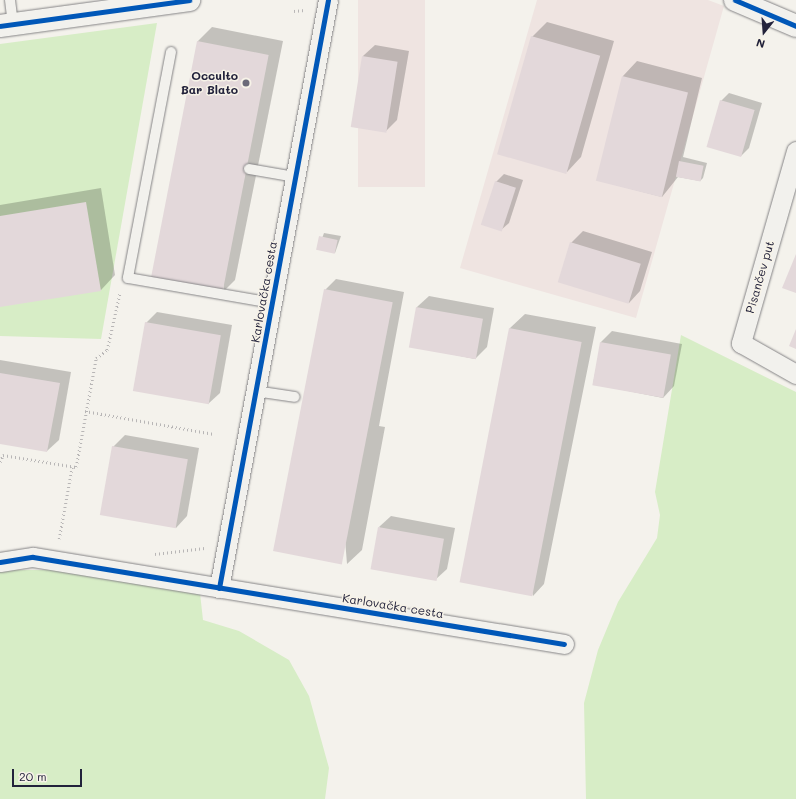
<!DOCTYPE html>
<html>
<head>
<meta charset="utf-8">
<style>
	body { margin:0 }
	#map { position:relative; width:796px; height:799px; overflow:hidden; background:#f4f2ec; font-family:Mali,sans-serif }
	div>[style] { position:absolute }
	.built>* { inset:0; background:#efe4e1; transform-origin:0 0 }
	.green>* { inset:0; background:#d7edc6 }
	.shadow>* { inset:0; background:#0003 }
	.building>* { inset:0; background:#e3d8da; transform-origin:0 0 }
	.path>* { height:2.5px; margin-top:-1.25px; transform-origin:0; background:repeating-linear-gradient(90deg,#b8b6b6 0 1px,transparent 0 4px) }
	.roads { filter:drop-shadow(0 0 1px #858486) drop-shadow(0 0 1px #858486) }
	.lane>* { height:10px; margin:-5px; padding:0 5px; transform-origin:5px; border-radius:5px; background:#f2f1ed }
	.street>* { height:19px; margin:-9.5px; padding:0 9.5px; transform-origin:9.5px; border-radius:9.5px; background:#f2f1ed }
	.secondary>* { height:22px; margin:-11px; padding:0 11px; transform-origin:11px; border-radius:11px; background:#f2f1ed }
	.cycleway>* { height:5px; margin:-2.5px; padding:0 2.5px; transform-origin:2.5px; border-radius:2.5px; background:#0057b8 }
	.dots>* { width:11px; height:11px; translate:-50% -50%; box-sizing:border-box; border:2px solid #f7f3e8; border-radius:50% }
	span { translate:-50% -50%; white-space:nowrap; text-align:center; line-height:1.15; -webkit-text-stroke:3px #f7f3e8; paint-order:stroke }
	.poi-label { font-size:12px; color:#22223b; font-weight:700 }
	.right { translate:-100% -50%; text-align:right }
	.street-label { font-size:12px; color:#22223b }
	.north { position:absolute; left:744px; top:12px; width:40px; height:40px; -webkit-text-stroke:3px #f7f3e8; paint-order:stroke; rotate:197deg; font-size:11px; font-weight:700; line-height:16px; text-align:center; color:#22223b }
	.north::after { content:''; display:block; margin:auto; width:14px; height:18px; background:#22223b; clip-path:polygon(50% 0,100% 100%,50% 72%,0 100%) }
	.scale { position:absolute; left:12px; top:769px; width:70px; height:18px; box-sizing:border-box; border:2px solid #22223b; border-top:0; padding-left:5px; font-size:12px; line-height:14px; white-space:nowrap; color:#22223b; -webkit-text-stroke:3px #f7f3e8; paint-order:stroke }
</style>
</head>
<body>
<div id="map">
	<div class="built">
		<i style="left:358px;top:0;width:67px;height:187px"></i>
		<i style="clip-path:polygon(537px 0,708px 0,724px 6px,636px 318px,460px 268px)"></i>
	</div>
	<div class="green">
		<i style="clip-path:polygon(157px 23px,101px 339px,0 336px,0 44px)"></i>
		<i style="clip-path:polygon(681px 335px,796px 392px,796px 799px,586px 799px,584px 703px,598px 650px,618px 602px,657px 538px,660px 515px,655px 492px)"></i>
		<i style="clip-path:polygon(0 570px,52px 570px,200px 593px,203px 620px,239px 631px,289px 660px,309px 696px,329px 768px,325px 799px,0 799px)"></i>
	</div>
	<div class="shadow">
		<i style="clip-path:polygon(547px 22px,614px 41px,581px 157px,567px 172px,532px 37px)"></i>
		<i style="clip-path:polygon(212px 27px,283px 41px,235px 280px,224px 291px,197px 42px)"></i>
		<i style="clip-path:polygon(375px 45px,409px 51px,397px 120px,386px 131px,363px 56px)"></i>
		<i style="clip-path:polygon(637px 61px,702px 78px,683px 157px,707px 163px,703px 178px,700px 181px,678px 177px,662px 197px,597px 180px,623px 76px)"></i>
		<i style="clip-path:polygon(729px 93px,762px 103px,749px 148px,741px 156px,721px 101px)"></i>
		<i style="clip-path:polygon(504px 174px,523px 180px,509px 223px,501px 230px,496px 182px)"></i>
		<i style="clip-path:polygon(101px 188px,115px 275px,101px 290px,0 306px,0 205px)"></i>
		<i style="clip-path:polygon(583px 231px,652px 252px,640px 291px,629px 303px,571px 243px)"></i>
		<i style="clip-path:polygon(324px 233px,341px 236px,335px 253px,318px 249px)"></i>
		<i style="clip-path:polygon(336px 279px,404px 292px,379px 426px,385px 427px,362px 550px,347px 564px,325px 290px)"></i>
		<i style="clip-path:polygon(429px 296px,494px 308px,487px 347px,475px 359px,410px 346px,417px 307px)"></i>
		<i style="clip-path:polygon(157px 312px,232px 325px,220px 393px,208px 404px,146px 323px)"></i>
		<i style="clip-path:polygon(525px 314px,596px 327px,544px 584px,533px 596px,492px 443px,488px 443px,510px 328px)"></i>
		<i style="clip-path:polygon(612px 331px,682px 344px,674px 386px,663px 398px,593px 384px,601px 342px)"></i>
		<i style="clip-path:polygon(0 360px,71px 372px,59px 440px,47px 451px,0 443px)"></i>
		<i style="clip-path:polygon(125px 435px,199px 448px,187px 516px,176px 528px,113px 447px)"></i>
		<i style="clip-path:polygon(391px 516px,455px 528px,447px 569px,435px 580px,379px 527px)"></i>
	</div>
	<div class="building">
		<i style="left:531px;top:36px;width:72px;height:123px;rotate:16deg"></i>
		<i style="left:197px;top:41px;width:73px;height:242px;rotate:11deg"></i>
		<i style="left:362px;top:56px;width:36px;height:72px;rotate:9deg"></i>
		<i style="left:622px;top:76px;width:68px;height:108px;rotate:14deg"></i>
		<i style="left:720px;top:100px;width:36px;height:49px;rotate:16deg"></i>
		<i style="left:679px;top:161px;width:25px;height:16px;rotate:11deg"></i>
		<i style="left:495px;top:181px;width:22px;height:46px;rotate:18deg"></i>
		<i style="clip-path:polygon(86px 202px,101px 291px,0 307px,0 216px)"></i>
		<i style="left:319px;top:236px;width:19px;height:14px;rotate:12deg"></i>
		<i style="left:570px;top:242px;width:74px;height:42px;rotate:17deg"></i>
		<i style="clip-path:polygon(796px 254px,796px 293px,782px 288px)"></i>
		<i style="left:324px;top:289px;width:70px;height:267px;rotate:11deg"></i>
		<i style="left:416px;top:307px;width:68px;height:41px;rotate:10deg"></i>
		<i style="left:145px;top:322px;width:77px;height:70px;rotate:10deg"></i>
		<i style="left:509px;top:328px;width:74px;height:259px;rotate:11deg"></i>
		<i style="clip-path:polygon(796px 329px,796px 349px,789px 346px)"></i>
		<i style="left:600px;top:342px;width:72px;height:44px;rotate:10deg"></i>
		<i style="clip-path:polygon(0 373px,60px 383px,47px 452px,0 444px)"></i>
		<i style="left:112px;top:446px;width:77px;height:70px;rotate:10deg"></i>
		<i style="left:378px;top:527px;width:67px;height:43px;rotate:10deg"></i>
	</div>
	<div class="path">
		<i style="left:294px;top:11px;width:11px;rotate:-5deg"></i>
		<i style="left:85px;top:411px;width:131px;rotate:10.1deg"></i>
		<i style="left:0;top:462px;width:8px;rotate:-67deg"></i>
		<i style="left:3px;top:455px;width:74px;rotate:9.3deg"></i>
		<i style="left:76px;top:467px;width:111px;rotate:-79.6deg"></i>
		<i style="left:96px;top:358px;width:14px;rotate:-36deg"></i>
		<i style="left:107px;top:350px;width:59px;rotate:-77.4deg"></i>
		<i style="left:59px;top:539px;width:73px;rotate:-79.8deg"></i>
		<i style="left:155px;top:554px;width:50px;rotate:-6.8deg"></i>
	</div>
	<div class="roads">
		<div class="lane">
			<i style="left:10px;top:0;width:25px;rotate:83deg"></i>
			<i style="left:171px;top:52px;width:230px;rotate:100.8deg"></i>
			<i style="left:128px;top:278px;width:146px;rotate:9.8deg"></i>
			<i style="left:249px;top:169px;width:47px;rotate:9.9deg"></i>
			<i style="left:255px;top:391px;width:40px;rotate:8.5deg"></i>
		</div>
		<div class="street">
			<i style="left:796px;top:151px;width:200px;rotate:106deg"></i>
			<i style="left:741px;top:343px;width:63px;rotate:29.4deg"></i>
			<i style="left:0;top:562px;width:33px;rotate:-9deg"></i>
			<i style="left:33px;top:557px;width:538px;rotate:9.3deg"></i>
			<i style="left:219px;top:588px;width:598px;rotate:-79.5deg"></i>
		</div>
		<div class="secondary">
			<i style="left:735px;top:0;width:66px;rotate:23.1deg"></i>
			<i style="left:0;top:26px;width:191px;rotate:-7.8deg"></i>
		</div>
	</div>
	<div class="cycleway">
		<i style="left:735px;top:0;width:66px;rotate:23.1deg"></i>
		<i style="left:0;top:26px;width:191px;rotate:-7.8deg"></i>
		<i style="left:0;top:562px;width:33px;rotate:-9deg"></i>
		<i style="left:33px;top:557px;width:538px;rotate:9.3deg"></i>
		<i style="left:219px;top:588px;width:598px;rotate:-79.5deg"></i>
	</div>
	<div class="dots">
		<i style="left:246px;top:83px;background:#6c6b79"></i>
	</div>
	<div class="poi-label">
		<span class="right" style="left:238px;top:83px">Occulto<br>Bar Blato</span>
	</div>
	<div class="street-label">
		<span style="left:760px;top:277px;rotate:-74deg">Pisančev put</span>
		<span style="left:264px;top:292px;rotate:-80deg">Karlovačka cesta</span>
		<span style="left:393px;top:606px;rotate:9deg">Karlovačka cesta</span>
	</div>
	<div class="north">N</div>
	<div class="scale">20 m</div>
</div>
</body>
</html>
